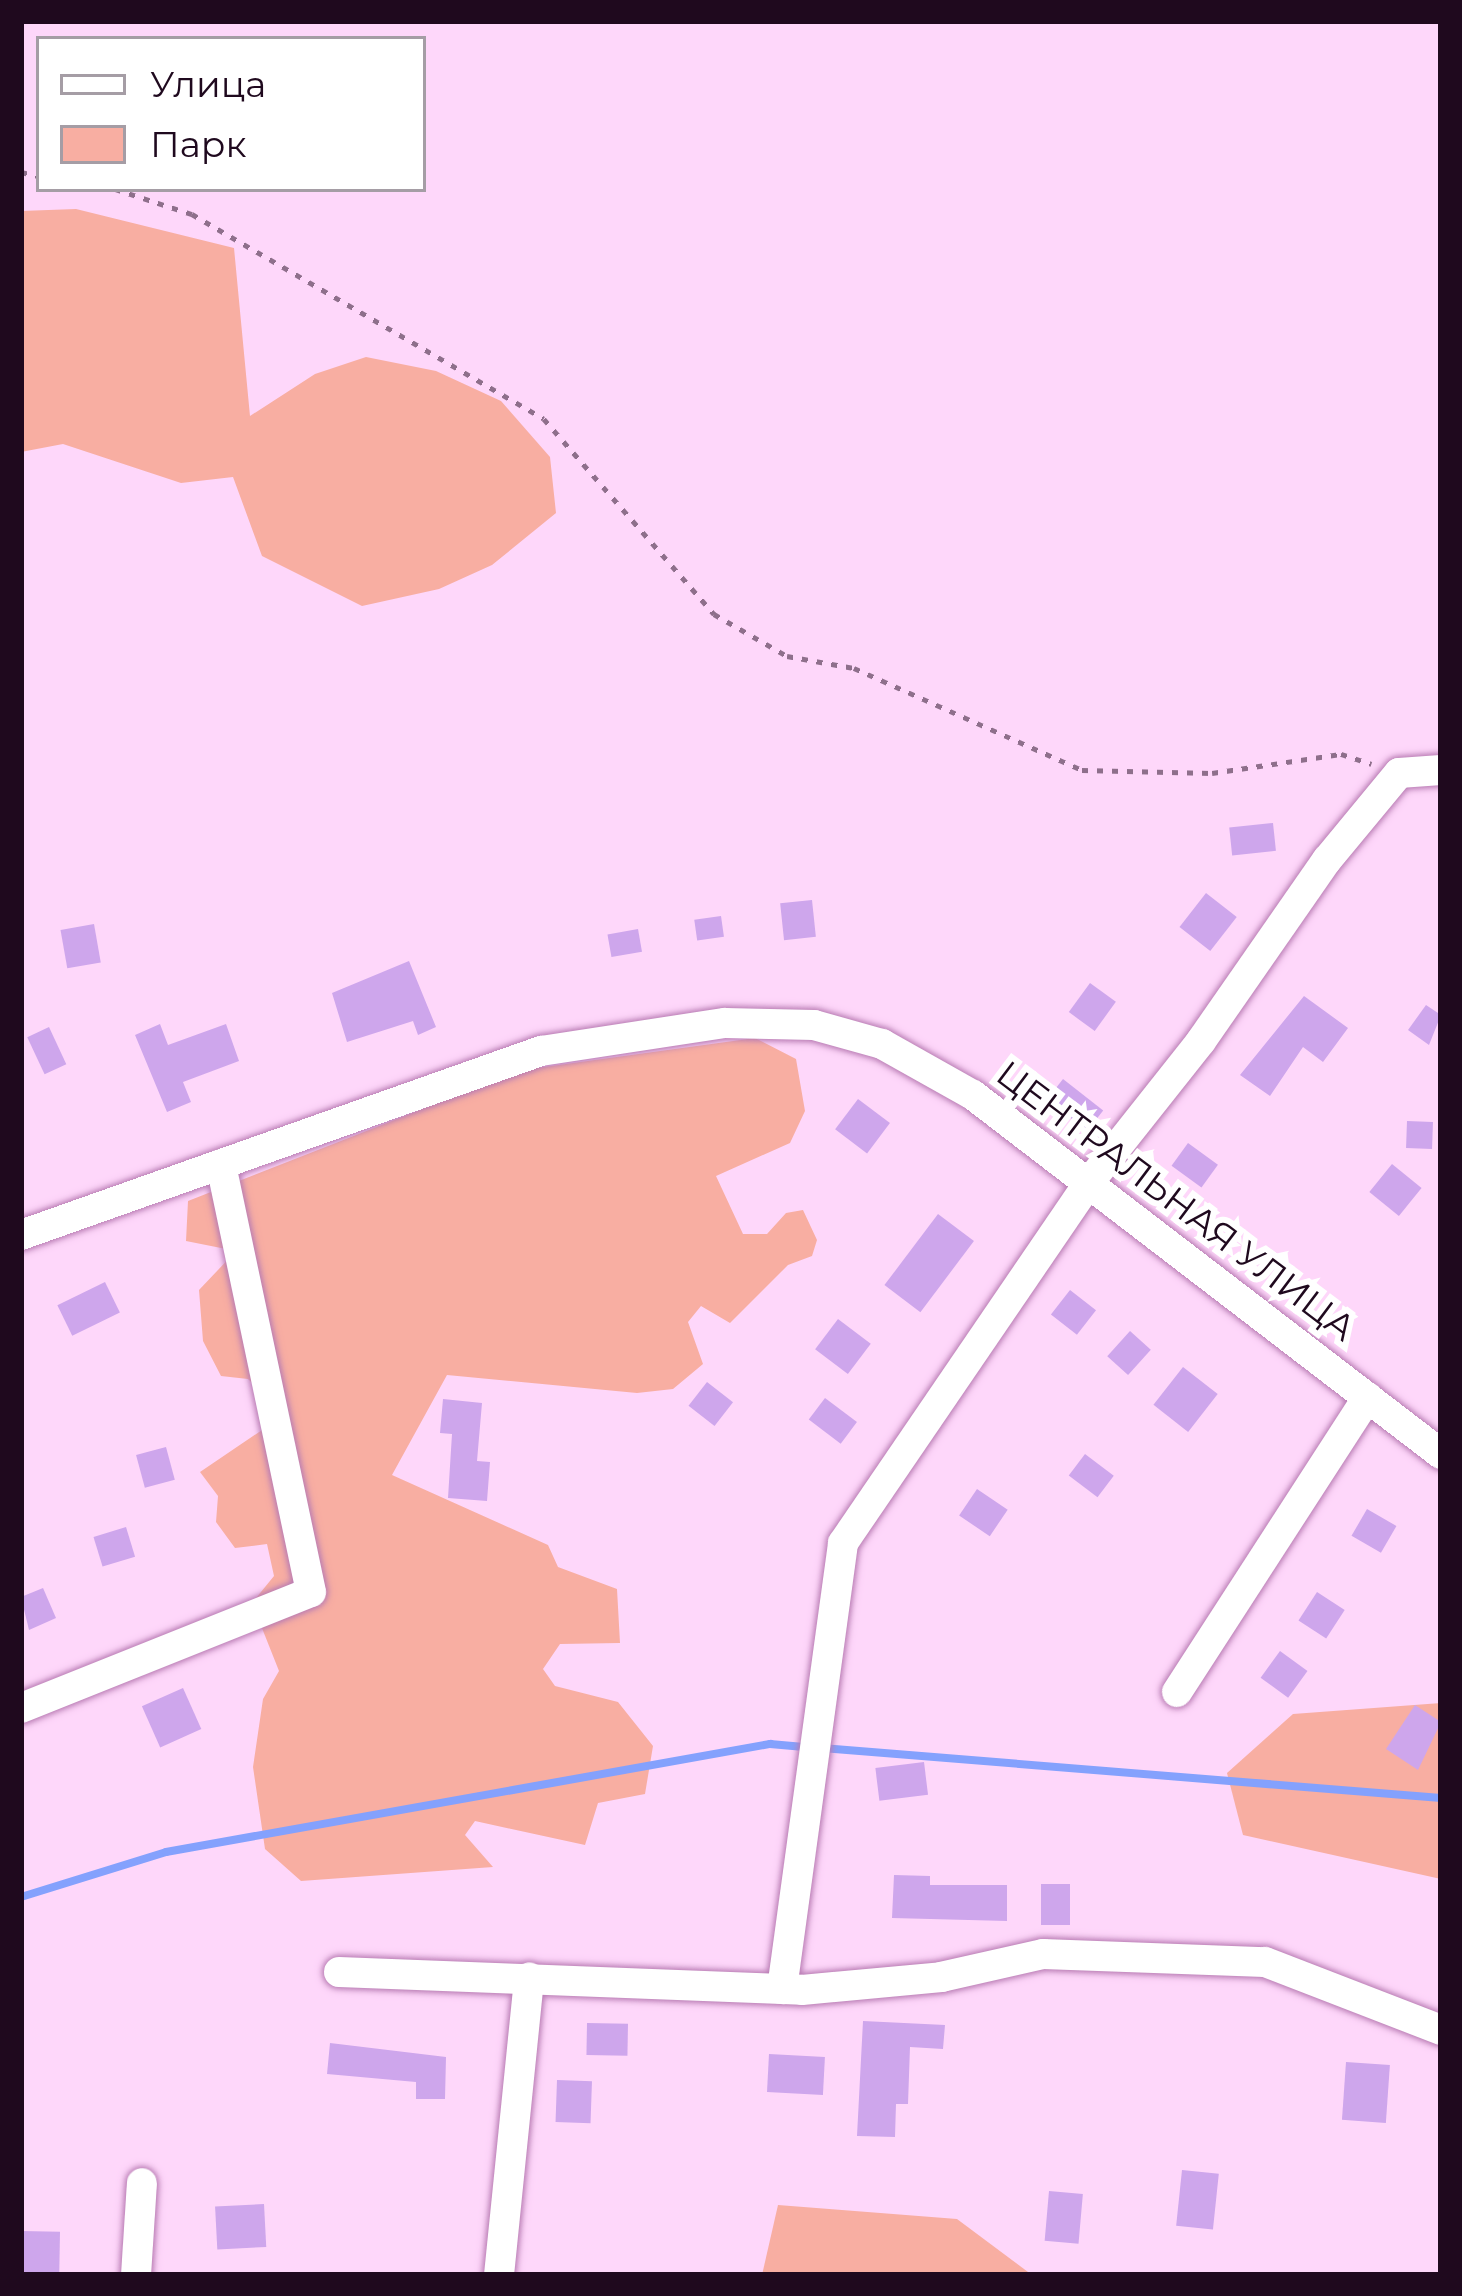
<!DOCTYPE html>
<html>
<head>
<meta charset="utf-8">
<style>
	body { margin:0 }
	#map { position:relative; width:1462px; height:2296px; overflow:hidden; background:#fed7fa; font-family:Montserrat,sans-serif }
	div>[style] { position:absolute }
	.green>* { inset:0; background:#f8aea2 }
	.stream>* { height:8px; margin:-4px; padding:0 4px; transform-origin:4px; border-radius:4px; background:#84a1fd }
	.building>* { inset:0; background:#cea6ec; transform-origin:0 0 }
	.path>* { height:4.5px; margin-top:-2.25px; transform-origin:0; background:repeating-linear-gradient(90deg,#8e6f8b 0 6px,transparent 0 15px) }
	.roads { filter:drop-shadow(0 0 3px #b87bb3) drop-shadow(0 0 3px #b87bb3) }
	.minor>* { height:30px; margin:-15px; padding:0 15px; transform-origin:15px; border-radius:15px; background:#fff }
	span { translate:-50% -50%; white-space:nowrap; text-align:center; line-height:1.15; -webkit-text-stroke:12px #fff; paint-order:stroke }
	.street-label { font-size:36px; color:#1f091e }
	.frame { position:absolute; inset:0; border:24px solid #1f091e; pointer-events:none }
	.legend { position:absolute; left:36px; top:36px; width:390px; height:156px; box-sizing:border-box; background:#fff; border:3px solid #a59da5; margin:0; padding:15px 21px; list-style:none; font-size:36px; color:#1f091e }
	.legend li { display:flex; align-items:center; gap:24px; height:60px }
	.legend b { width:60px; border:3px solid #a59da5 }
</style>
</head>
<body>
<div id="map">
	<div class="green">
		<i style="clip-path:polygon(76px 209px,234px 248px,250px 416px,315px 374px,366px 357px,436px 371px,501px 401px,550px 457px,556px 513px,492px 565px,439px 589px,362px 606px,262px 556px,233px 477px,181px 483px,63px 444px,21px 452px,21px 211px)"></i>
		<i style="clip-path:polygon(755px 1038px,796px 1059px,805px 1111px,790px 1143px,716px 1176px,743px 1234px,767px 1234px,786px 1213px,803px 1210px,817px 1240px,812px 1256px,788px 1265px,730px 1323px,701px 1306px,688px 1322px,703px 1364px,673px 1389px,637px 1393px,447px 1375px,392px 1475px,548px 1545px,558px 1567px,617px 1589px,620px 1643px,560px 1644px,543px 1669px,555px 1686px,618px 1702px,653px 1746px,645px 1794px,598px 1803px,585px 1845px,475px 1821px,465px 1835px,493px 1867px,301px 1881px,265px 1849px,253px 1767px,263px 1699px,279px 1671px,252px 1603px,274px 1576px,267px 1544px,235px 1548px,216px 1522px,218px 1496px,200px 1472px,265px 1428px,273px 1403px,248px 1379px,221px 1376px,203px 1341px,199px 1290px,236px 1251px,186px 1241px,188px 1201px,522px 1070px)"></i>
		<i style="clip-path:polygon(1441px 1703px,1441px 1879px,1243px 1835px,1227px 1773px,1293px 1714px)"></i>
		<i style="clip-path:polygon(778px 2205px,957px 2219px,1032px 2275px,762px 2275px)"></i>
	</div>
	<div class="stream">
		<i style="left:822px;top:1748px;width:621px;rotate:4.62deg"></i>
		<i style="left:21px;top:1897px;width:152px;rotate:-17.2deg"></i>
		<i style="left:166px;top:1852px;width:614px;rotate:-10.14deg"></i>
		<i style="left:770px;top:1744px;width:37px;rotate:5deg"></i>
	</div>
	<div class="building">
		<i style="left:1273px;top:823px;width:28px;height:44px;rotate:84deg"></i>
		<i style="left:1206px;top:893px;width:39px;height:43px;rotate:38deg"></i>
		<i style="left:812px;top:900px;width:37px;height:32px;rotate:84deg"></i>
		<i style="left:721px;top:916px;width:21px;height:27px;rotate:82deg"></i>
		<i style="left:94px;top:924px;width:39px;height:34px;rotate:80deg"></i>
		<i style="left:638px;top:929px;width:23px;height:31px;rotate:80deg"></i>
		<i style="clip-path:polygon(409px 961px,436px 1027px,418px 1035px,413px 1021px,347px 1042px,332px 993px)"></i>
		<i style="left:1090px;top:983px;width:32px;height:36px;rotate:36deg"></i>
		<i style="clip-path:polygon(1304px 996px,1348px 1028px,1323px 1062px,1303px 1047px,1270px 1096px,1240px 1075px)"></i>
		<i style="clip-path:polygon(1426px 1005px,1441px 1015px,1429px 1045px,1408px 1030px)"></i>
		<i style="clip-path:polygon(160px 1024px,168px 1045px,226px 1024px,239px 1061px,183px 1082px,191px 1102px,167px 1112px,135px 1035px)"></i>
		<i style="left:49px;top:1027px;width:41px;height:24px;rotate:65deg"></i>
		<i style="left:1063px;top:1079px;width:51px;height:26px;rotate:38deg"></i>
		<i style="left:858px;top:1099px;width:40px;height:38px;rotate:37deg"></i>
		<i style="left:1407px;top:1121px;width:26px;height:27px;rotate:2deg"></i>
		<i style="left:1188px;top:1143px;width:37px;height:28px;rotate:36deg"></i>
		<i style="left:1392px;top:1164px;width:38px;height:36px;rotate:39deg"></i>
		<i style="left:938px;top:1214px;width:45px;height:89px;rotate:37deg"></i>
		<i style="left:105px;top:1282px;width:34px;height:53px;rotate:64deg"></i>
		<i style="left:1070px;top:1290px;width:33px;height:31px;rotate:38deg"></i>
		<i style="left:838px;top:1319px;width:41px;height:38px;rotate:37deg"></i>
		<i style="left:1130px;top:1331px;width:28px;height:34px;rotate:42deg"></i>
		<i style="left:1183px;top:1367px;width:44px;height:48px;rotate:38deg"></i>
		<i style="left:707px;top:1382px;width:33px;height:30px;rotate:38deg"></i>
		<i style="left:825px;top:1398px;width:40px;height:27px;rotate:37deg"></i>
		<i style="clip-path:polygon(443px 1399px,482px 1403px,477px 1461px,490px 1462px,487px 1501px,448px 1498px,452px 1434px,440px 1433px)"></i>
		<i style="left:166px;top:1447px;width:34px;height:31px;rotate:75deg"></i>
		<i style="left:1085px;top:1454px;width:36px;height:27px;rotate:37deg"></i>
		<i style="left:977px;top:1489px;width:37px;height:32px;rotate:34deg"></i>
		<i style="left:1367px;top:1509px;width:34px;height:31px;rotate:30deg"></i>
		<i style="left:126px;top:1527px;width:31px;height:34px;rotate:73deg"></i>
		<i style="clip-path:polygon(43px 1588px,56px 1618px,29px 1630px,21px 1597px)"></i>
		<i style="left:1317px;top:1592px;width:33px;height:34px;rotate:33deg"></i>
		<i style="left:1280px;top:1651px;width:34px;height:33px;rotate:36deg"></i>
		<i style="left:183px;top:1688px;width:45px;height:45px;rotate:66deg"></i>
		<i style="clip-path:polygon(1415px 1705px,1441px 1722px,1418px 1770px,1386px 1749px)"></i>
		<i style="left:924px;top:1762px;width:33px;height:49px;rotate:83deg"></i>
		<i style="clip-path:polygon(894px 1875px,930px 1876px,930px 1885px,1007px 1885px,1007px 1921px,892px 1918px)"></i>
		<i style="left:1041px;top:1884px;width:29px;height:41px"></i>
		<i style="clip-path:polygon(863px 2021px,945px 2025px,943px 2049px,910px 2047px,908px 2104px,896px 2104px,895px 2137px,857px 2136px)"></i>
		<i style="left:587px;top:2023px;width:41px;height:32px;rotate:1deg"></i>
		<i style="clip-path:polygon(330px 2043px,446px 2057px,445px 2099px,416px 2099px,416px 2082px,327px 2074px)"></i>
		<i style="left:769px;top:2054px;width:56px;height:38px;rotate:3deg"></i>
		<i style="left:1346px;top:2062px;width:44px;height:58px;rotate:4deg"></i>
		<i style="left:557px;top:2080px;width:35px;height:42px;rotate:2deg"></i>
		<i style="left:1182px;top:2170px;width:37px;height:56px;rotate:6deg"></i>
		<i style="left:1049px;top:2191px;width:34px;height:50px;rotate:5deg"></i>
		<i style="left:264px;top:2204px;width:43px;height:49px;rotate:87deg"></i>
		<i style="left:21px;top:2231px;width:39px;height:44px;rotate:1deg"></i>
	</div>
	<div class="path">
		<i style="left:21px;top:172px;width:18px;rotate:13deg"></i>
		<i style="left:115px;top:189px;width:81px;rotate:18deg"></i>
		<i style="left:192px;top:214px;width:407px;rotate:30.2deg"></i>
		<i style="left:544px;top:419px;width:259px;rotate:48.9deg"></i>
		<i style="left:714px;top:614px;width:84px;rotate:29.9deg"></i>
		<i style="left:787px;top:656px;width:68px;rotate:10.2deg"></i>
		<i style="left:854px;top:668px;width:250px;rotate:24.1deg"></i>
		<i style="left:1082px;top:770px;width:130px;rotate:1.3deg"></i>
		<i style="left:1212px;top:773px;width:130px;rotate:-8.4deg"></i>
		<i style="left:1341px;top:754px;width:32px;rotate:18deg"></i>
	</div>
	<div class="roads">
		<div class="minor">
			<i style="left:21px;top:1235px;width:552px;rotate:-19.49deg"></i>
			<i style="left:541px;top:1051px;width:186px;rotate:-8.7deg"></i>
			<i style="left:725px;top:1023px;width:89px;rotate:1.3deg"></i>
			<i style="left:814px;top:1025px;width:71px;rotate:15.6deg"></i>
			<i style="left:882px;top:1044px;width:104px;rotate:29.3deg"></i>
			<i style="left:973px;top:1095px;width:590px;rotate:37.49deg"></i>
			<i style="left:1177px;top:1692px;width:351px;rotate:-57.1deg"></i>
			<i style="left:21px;top:1708px;width:312px;rotate:-21.8deg"></i>
			<i style="left:311px;top:1592px;width:437px;rotate:-101.9deg"></i>
			<i style="left:339px;top:1972px;width:463px;rotate:2.2deg"></i>
			<i style="left:802px;top:1990px;width:140px;rotate:-5.3deg"></i>
			<i style="left:941px;top:1977px;width:105px;rotate:-12.7deg"></i>
			<i style="left:1043px;top:1954px;width:222px;rotate:2.1deg"></i>
			<i style="left:1265px;top:1962px;width:189px;rotate:21.1deg"></i>
			<i style="left:782px;top:1989px;width:450px;rotate:-82.2deg"></i>
			<i style="left:843px;top:1543px;width:440px;rotate:-55.7deg"></i>
			<i style="left:1091px;top:1180px;width:177px;rotate:-51.6deg"></i>
			<i style="left:1201px;top:1041px;width:221px;rotate:-55.2deg"></i>
			<i style="left:1327px;top:860px;width:113px;rotate:-50.4deg"></i>
			<i style="left:1399px;top:773px;width:42px;rotate:-4.1deg"></i>
			<i style="left:136px;top:2275px;width:92px;rotate:-86.3deg"></i>
			<i style="left:499px;top:2275px;width:299px;rotate:-84.2deg"></i>
		</div>
	</div>
	<div class="street-label">
		<span style="left:1176px;top:1201px;rotate:37deg">ЦЕНТРАЛЬНАЯ УЛИЦА</span>
	</div>
	<div class="frame"></div>
	<ul class="legend">
	<li><b style="height:15px;background:#fff"></b>Улица</li>
	<li><b style="height:33px;background:#f8aea2"></b>Парк</li>
	</ul>
</div>
</body>
</html>
